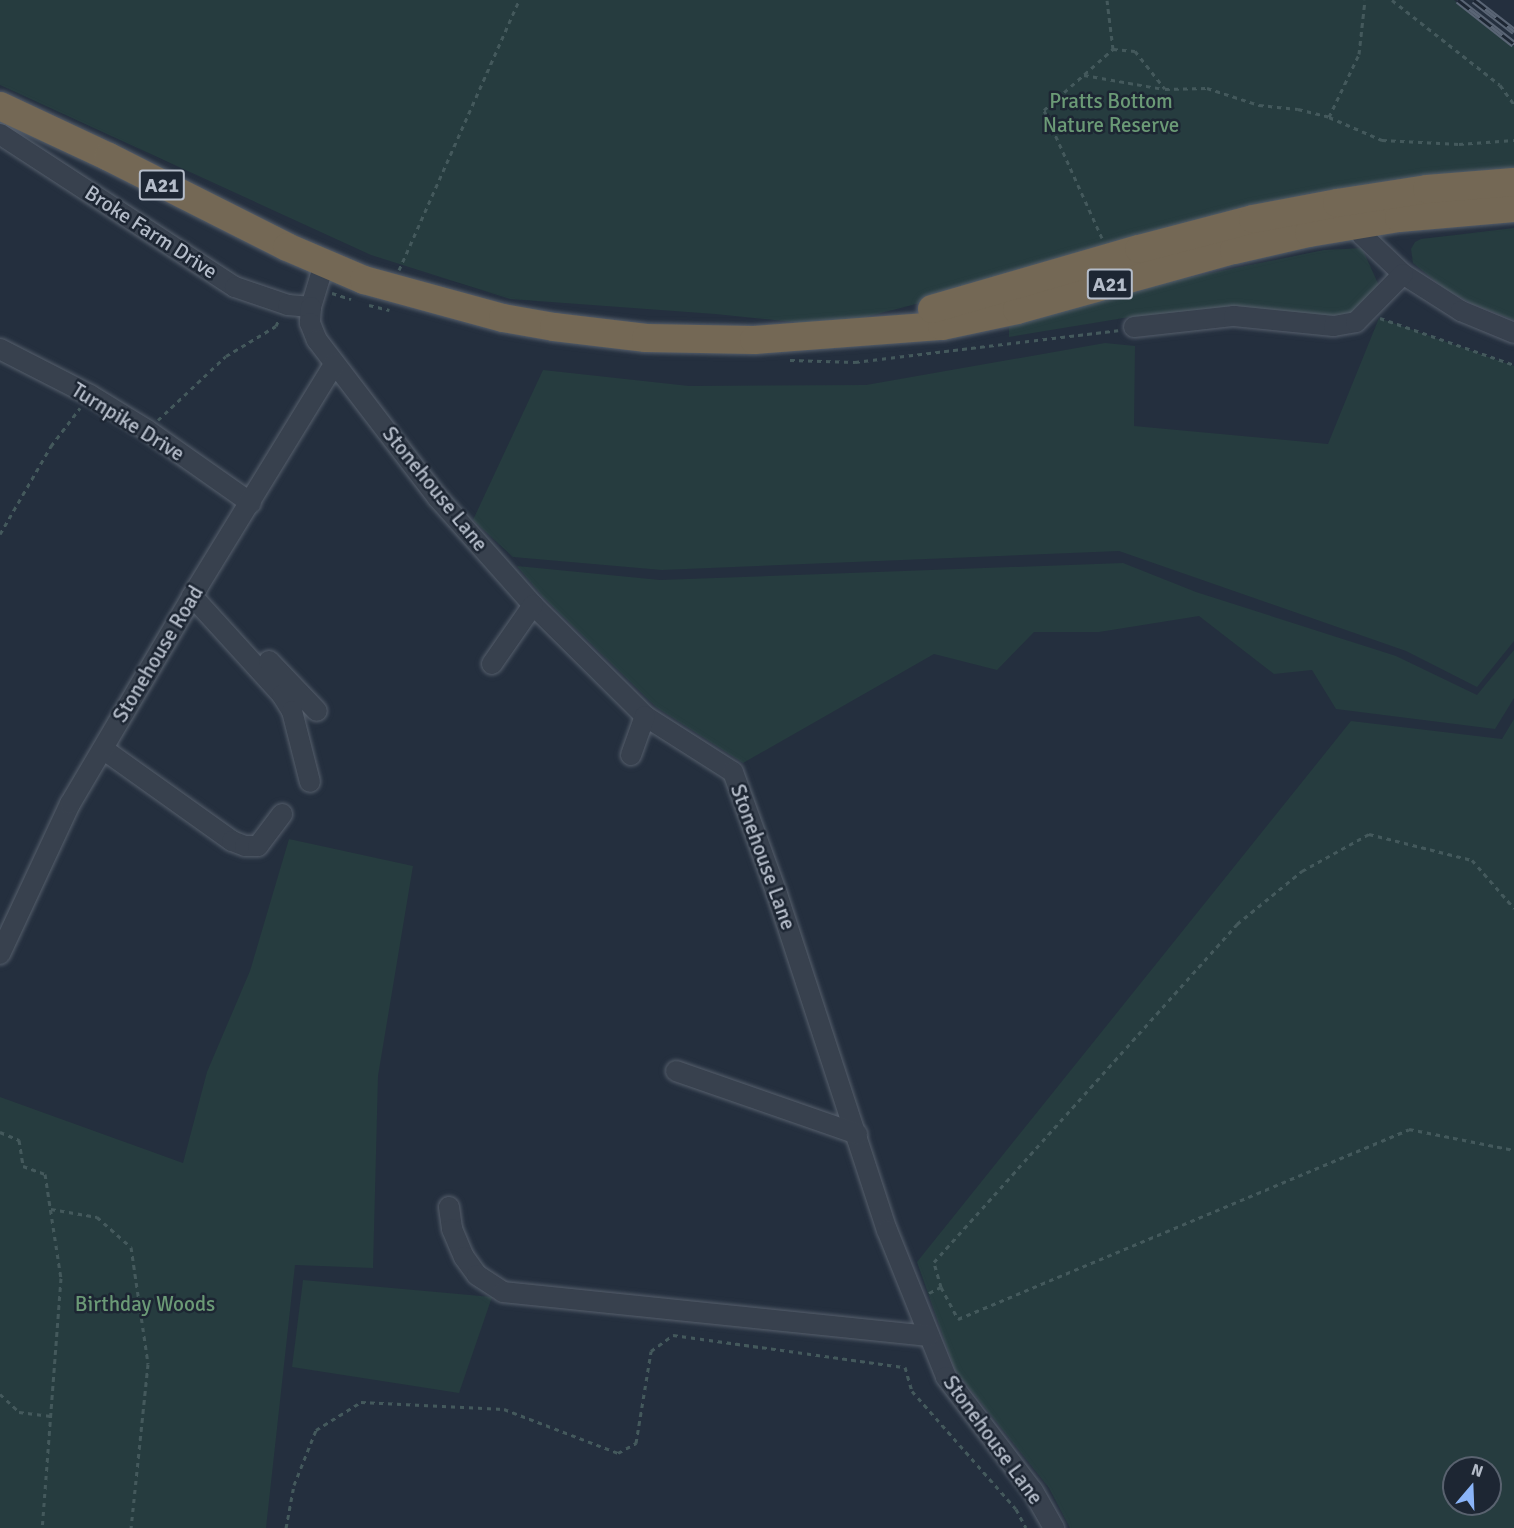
<!DOCTYPE html>
<html>
<head>
<meta charset="utf-8">
<style>
	body { margin:0 }
	#map { position:relative; width:1514px; height:1528px; overflow:hidden; background:#242f3e; font-family:Signika,sans-serif }
	div>[style] { position:absolute }
	.green>* { inset:0; background:#263c3f }
	.path>* { height:3px; margin-top:-1.5px; transform-origin:0; background:repeating-linear-gradient(90deg,#44595c 0 4.5px,transparent 0 9px) }
	.roads { filter:drop-shadow(0 0 2px #565f6c) drop-shadow(0 0 2px #565f6c) }
	.minor>* { height:20px; margin:-10px; padding:0 10px; transform-origin:10px; border-radius:10px; background:#38414e }
	.highway>* { height:28px; margin:-14px; padding:0 14px; transform-origin:14px; border-radius:14px; background:#746855 }
	.rail>* { height:7px; margin-top:-3.5px; transform-origin:0; background:repeating-linear-gradient(90deg,#1d2633 0 14px,#5a6575 0 28px); box-sizing:border-box; border-block:2px solid #5a6575 }
	span { translate:-50% -50%; white-space:nowrap; text-align:center; line-height:1.15; -webkit-text-stroke:5px #1d2633; paint-order:stroke }
	.shield-label span { padding:2px 4px; background:#1d2633; border:2px solid; border-radius:4px; -webkit-text-stroke-width:0 }
	.shield-label { font-size:20px; color:#b4bcc9; font-weight:700 }
	.park-label { font-size:21px; color:#6b9a76 }
	.street-label { font-size:21px; color:#b4bcc9 }
	.north { position:absolute; left:1442px; top:1456px; width:60px; height:60px; box-sizing:border-box; background:#1d2633; border:2px solid #59626f; border-radius:50%; rotate:19deg; font-size:16px; font-weight:700; line-height:24px; text-align:center; color:#b4bcc9 }
	.north::after { content:''; display:block; margin:auto; width:21px; height:27px; background:#8ab4f8; clip-path:polygon(50% 0,100% 100%,50% 72%,0 100%) }
</style>
</head>
<body>
<div id="map">
	<div class="green">
		<i style="clip-path:polygon(0 0,1454px 0,1514px 46px,1514px 170px,1399px 179px,1307px 194px,974px 289px,831px 326px,715px 314px,510px 299px,371px 255px,0 85px)"></i>
		<i style="clip-path:polygon(1514px 228px,1514px 320px,1472px 304px,1444px 288px,1413px 263px,1411px 249px,1415px 242px,1421px 239px)"></i>
		<i style="clip-path:polygon(1362px 248px,1380px 288px,1361px 326px,1130px 317px,1009px 337px,1009px 322px,1132px 289px,1324px 250px)"></i>
		<i style="clip-path:polygon(1379px 318px,1514px 366px,1514px 641px,1477px 687px,1406px 651px,1119px 551px,662px 570px,513px 557px,473px 520px,543px 370px,689px 386px,866px 385px,1105px 343px,1135px 346px,1134px 426px,1328px 444px)"></i>
		<i style="clip-path:polygon(1123px 563px,1196px 592px,1396px 656px,1477px 695px,1514px 650px,1514px 698px,1495px 729px,1336px 709px,1312px 670px,1274px 674px,1199px 616px,1099px 632px,1034px 632px,997px 670px,934px 654px,743px 763px,656px 707px,543px 597px,517px 566px,660px 580px)"></i>
		<i style="clip-path:polygon(evenodd,1514px 719px,1514px 1528px,1070px 1528px,1049px 1488px,955px 1370px,917px 1262px,1351px 721px,1502px 739px,1514px 719px,1454px 1468px,1490px 1468px,1490px 1504px,1454px 1504px,1454px 1468px)"></i>
		<i style="clip-path:polygon(289px 839px,413px 866px,378px 1076px,373px 1268px,295px 1265px,266px 1528px,0 1528px,0 1097px,183px 1163px,207px 1072px,250px 971px)"></i>
		<i style="clip-path:polygon(303px 1280px,492px 1297px,459px 1393px,292px 1367px)"></i>
	</div>
	<div class="path">
		<i style="left:1392px;top:0;width:137px;rotate:38.2deg"></i>
		<i style="left:1500px;top:85px;width:24px;rotate:54deg"></i>
		<i style="left:1113px;top:49px;width:22px;rotate:5deg"></i>
		<i style="left:1135px;top:51px;width:48px;rotate:51.7deg"></i>
		<i style="left:1165px;top:89px;width:42px;rotate:-1.4deg"></i>
		<i style="left:1207px;top:88px;width:55px;rotate:18.1deg"></i>
		<i style="left:1259px;top:105px;width:39px;rotate:6deg"></i>
		<i style="left:1298px;top:109px;width:32px;rotate:14deg"></i>
		<i style="left:1329px;top:117px;width:70px;rotate:-64.5deg"></i>
		<i style="left:1359px;top:54px;width:54px;rotate:-83.7deg"></i>
		<i style="left:1084px;top:75px;width:80px;rotate:10deg"></i>
		<i style="left:1329px;top:117px;width:58px;rotate:23.5deg"></i>
		<i style="left:1382px;top:140px;width:77px;rotate:3deg"></i>
		<i style="left:1459px;top:144px;width:55px;rotate:-4.2deg"></i>
		<i style="left:1102px;top:238px;width:141px;rotate:-114.4deg"></i>
		<i style="left:1044px;top:110px;width:92px;rotate:-41.5deg"></i>
		<i style="left:1113px;top:49px;width:49px;rotate:-97deg"></i>
		<i style="left:399px;top:270px;width:295px;rotate:-66deg"></i>
		<i style="left:332px;top:293px;width:20px;rotate:18deg"></i>
		<i style="left:369px;top:305px;width:21px;rotate:14deg"></i>
		<i style="left:1380px;top:318px;width:142px;rotate:19.3deg"></i>
		<i style="left:790px;top:360px;width:65px;rotate:1.8deg"></i>
		<i style="left:855px;top:362px;width:265px;rotate:-6.9deg"></i>
		<i style="left:158px;top:420px;width:93px;rotate:-43.3deg"></i>
		<i style="left:226px;top:356px;width:58px;rotate:-31deg"></i>
		<i style="left:276px;top:326px;width:8px;rotate:-67deg"></i>
		<i style="left:0;top:534px;width:102px;rotate:-59.9deg"></i>
		<i style="left:51px;top:446px;width:48px;rotate:-52.7deg"></i>
		<i style="left:0;top:1132px;width:21px;rotate:23deg"></i>
		<i style="left:19px;top:1140px;width:26px;rotate:81deg"></i>
		<i style="left:23px;top:1166px;width:23px;rotate:20deg"></i>
		<i style="left:45px;top:1174px;width:105px;rotate:81.3deg"></i>
		<i style="left:61px;top:1278px;width:251px;rotate:94.3deg"></i>
		<i style="left:51px;top:1209px;width:47px;rotate:9.9deg"></i>
		<i style="left:97px;top:1217px;width:45px;rotate:41.4deg"></i>
		<i style="left:131px;top:1247px;width:118px;rotate:81.7deg"></i>
		<i style="left:148px;top:1364px;width:165px;rotate:95.9deg"></i>
		<i style="left:941px;top:1287px;width:36px;rotate:62deg"></i>
		<i style="left:958px;top:1319px;width:489px;rotate:-22.8deg"></i>
		<i style="left:1409px;top:1129px;width:107px;rotate:11.3deg"></i>
		<i style="left:929px;top:1293px;width:13px;rotate:-27deg"></i>
		<i style="left:941px;top:1287px;width:26px;rotate:-106deg"></i>
		<i style="left:934px;top:1262px;width:454px;rotate:-48.1deg"></i>
		<i style="left:1237px;top:924px;width:84px;rotate:-39.2deg"></i>
		<i style="left:1302px;top:871px;width:77px;rotate:-28.9deg"></i>
		<i style="left:1369px;top:834px;width:106px;rotate:14.2deg"></i>
		<i style="left:1472px;top:860px;width:64px;rotate:48.8deg"></i>
		<i style="left:0;top:1394px;width:26px;rotate:43deg"></i>
		<i style="left:19px;top:1412px;width:32px;rotate:7deg"></i>
		<i style="left:286px;top:1528px;width:44px;rotate:-79.5deg"></i>
		<i style="left:294px;top:1485px;width:59px;rotate:-68.2deg"></i>
		<i style="left:316px;top:1430px;width:53px;rotate:-31.9deg"></i>
		<i style="left:361px;top:1402px;width:143px;rotate:2.8deg"></i>
		<i style="left:504px;top:1409px;width:122px;rotate:21.1deg"></i>
		<i style="left:618px;top:1453px;width:21px;rotate:-29deg"></i>
		<i style="left:636px;top:1443px;width:93px;rotate:-80.7deg"></i>
		<i style="left:651px;top:1351px;width:27px;rotate:-36deg"></i>
		<i style="left:673px;top:1335px;width:234px;rotate:7.9deg"></i>
		<i style="left:905px;top:1367px;width:25px;rotate:74deg"></i>
		<i style="left:912px;top:1391px;width:157px;rotate:48.6deg"></i>
		<i style="left:1016px;top:1509px;width:21px;rotate:62deg"></i>
	</div>
	<div class="roads">
		<div class="minor">
			<i style="left:0;top:134px;width:280px;rotate:33.1deg"></i>
			<i style="left:235px;top:287px;width:56px;rotate:18.8deg"></i>
			<i style="left:288px;top:305px;width:23px;rotate:5deg"></i>
			<i style="left:1359px;top:215px;width:20px;rotate:81deg"></i>
			<i style="left:1362px;top:235px;width:57px;rotate:43.6deg"></i>
			<i style="left:1403px;top:274px;width:69px;rotate:32.5deg"></i>
			<i style="left:1461px;top:311px;width:57px;rotate:22.5deg"></i>
			<i style="left:324px;top:264px;width:45px;rotate:106.8deg"></i>
			<i style="left:311px;top:307px;width:16px;rotate:94deg"></i>
			<i style="left:310px;top:323px;width:18px;rotate:68deg"></i>
			<i style="left:317px;top:340px;width:199px;rotate:52.6deg"></i>
			<i style="left:438px;top:498px;width:143px;rotate:48.4deg"></i>
			<i style="left:533px;top:605px;width:158px;rotate:44.7deg"></i>
			<i style="left:645px;top:716px;width:104px;rotate:32.5deg"></i>
			<i style="left:733px;top:772px;width:130px;rotate:70.2deg"></i>
			<i style="left:777px;top:894px;width:354px;rotate:71.9deg"></i>
			<i style="left:887px;top:1230px;width:158px;rotate:68.1deg"></i>
			<i style="left:946px;top:1377px;width:143px;rotate:52.7deg"></i>
			<i style="left:1033px;top:1491px;width:43px;rotate:60.4deg"></i>
			<i style="left:1134px;top:327px;width:101px;rotate:-6.3deg"></i>
			<i style="left:1234px;top:316px;width:100px;rotate:5.7deg"></i>
			<i style="left:1334px;top:326px;width:22px;rotate:-10deg"></i>
			<i style="left:1356px;top:322px;width:67px;rotate:-45.6deg"></i>
			<i style="left:0;top:349px;width:101px;rotate:27.1deg"></i>
			<i style="left:90px;top:395px;width:67px;rotate:31.6deg"></i>
			<i style="left:147px;top:430px;width:127px;rotate:35.1deg"></i>
			<i style="left:192px;top:596px;width:134px;rotate:47.7deg"></i>
			<i style="left:282px;top:695px;width:19px;rotate:58deg"></i>
			<i style="left:292px;top:711px;width:73px;rotate:75.8deg"></i>
			<i style="left:269px;top:661px;width:69px;rotate:46.2deg"></i>
			<i style="left:492px;top:664px;width:72px;rotate:-55.2deg"></i>
			<i style="left:103px;top:749px;width:158px;rotate:35.5deg"></i>
			<i style="left:232px;top:841px;width:14px;rotate:21deg"></i>
			<i style="left:245px;top:846px;width:13px"></i>
			<i style="left:258px;top:846px;width:40px;rotate:-53deg"></i>
			<i style="left:631px;top:755px;width:41px;rotate:-70.3deg"></i>
			<i style="left:0;top:954px;width:166px;rotate:-65deg"></i>
			<i style="left:70px;top:804px;width:251px;rotate:-59.5deg"></i>
			<i style="left:197px;top:588px;width:263px;rotate:-58.5deg"></i>
			<i style="left:676px;top:1071px;width:192px;rotate:19.2deg"></i>
			<i style="left:449px;top:1207px;width:22px;rotate:82deg"></i>
			<i style="left:452px;top:1229px;width:30px;rotate:67deg"></i>
			<i style="left:464px;top:1257px;width:22px;rotate:54deg"></i>
			<i style="left:477px;top:1275px;width:31px;rotate:33deg"></i>
			<i style="left:503px;top:1292px;width:428px;rotate:5.9deg"></i>
		</div>
		<div class="highway">
			<i style="left:0;top:106px;width:120px;rotate:25.1deg"></i>
			<i style="left:109px;top:157px;width:199px;rotate:26.8deg"></i>
			<i style="left:287px;top:247px;width:84px;rotate:23.2deg"></i>
			<i style="left:364px;top:280px;width:144px;rotate:15.3deg"></i>
			<i style="left:503px;top:318px;width:52px;rotate:10deg"></i>
			<i style="left:554px;top:327px;width:93px;rotate:6.8deg"></i>
			<i style="left:646px;top:338px;width:108px;rotate:1.1deg"></i>
			<i style="left:754px;top:340px;width:189px;rotate:-4.3deg"></i>
			<i style="left:942px;top:326px;width:77px;rotate:-12deg"></i>
			<i style="left:1017px;top:310px;width:225px;rotate:-15.5deg"></i>
			<i style="left:1234px;top:250px;width:77px;rotate:-12.8deg"></i>
			<i style="left:1309px;top:233px;width:91px;rotate:-9.5deg"></i>
			<i style="left:1399px;top:218px;width:115px;rotate:-5deg"></i>
			<i style="left:932px;top:309px;width:216px;rotate:-16.2deg"></i>
			<i style="left:1139px;top:249px;width:118px;rotate:-14.7deg"></i>
			<i style="left:1253px;top:219px;width:86px;rotate:-10.8deg"></i>
			<i style="left:1337px;top:203px;width:91px;rotate:-8.8deg"></i>
			<i style="left:1427px;top:189px;width:87px;rotate:-4.6deg"></i>
		</div>
	</div>
	<div class="rail">
		<i style="left:1458px;top:0;width:71px;rotate:38.2deg"></i>
		<i style="left:1474px;top:0;width:51px;rotate:37.8deg"></i>
	</div>
	<div class="shield-label">
		<span style="left:162px;top:185px">A21</span>
		<span style="left:1110px;top:284px">A21</span>
	</div>
	<div class="park-label">
		<span style="left:1111px;top:113px">Pratts Bottom<br>Nature Reserve</span>
		<span style="left:145px;top:1304px">Birthday Woods</span>
	</div>
	<div class="street-label">
		<span style="left:151px;top:232px;rotate:33deg">Broke Farm Drive</span>
		<span style="left:128px;top:422px;rotate:32deg">Turnpike Drive</span>
		<span style="left:435px;top:489px;rotate:51deg">Stonehouse Lane</span>
		<span style="left:158px;top:654px;rotate:-59deg">Stonehouse Road</span>
		<span style="left:763px;top:857px;rotate:70deg">Stonehouse Lane</span>
		<span style="left:993px;top:1440px;rotate:54deg">Stonehouse Lane</span>
	</div>
	<div class="north">N</div>
</div>
</body>
</html>
